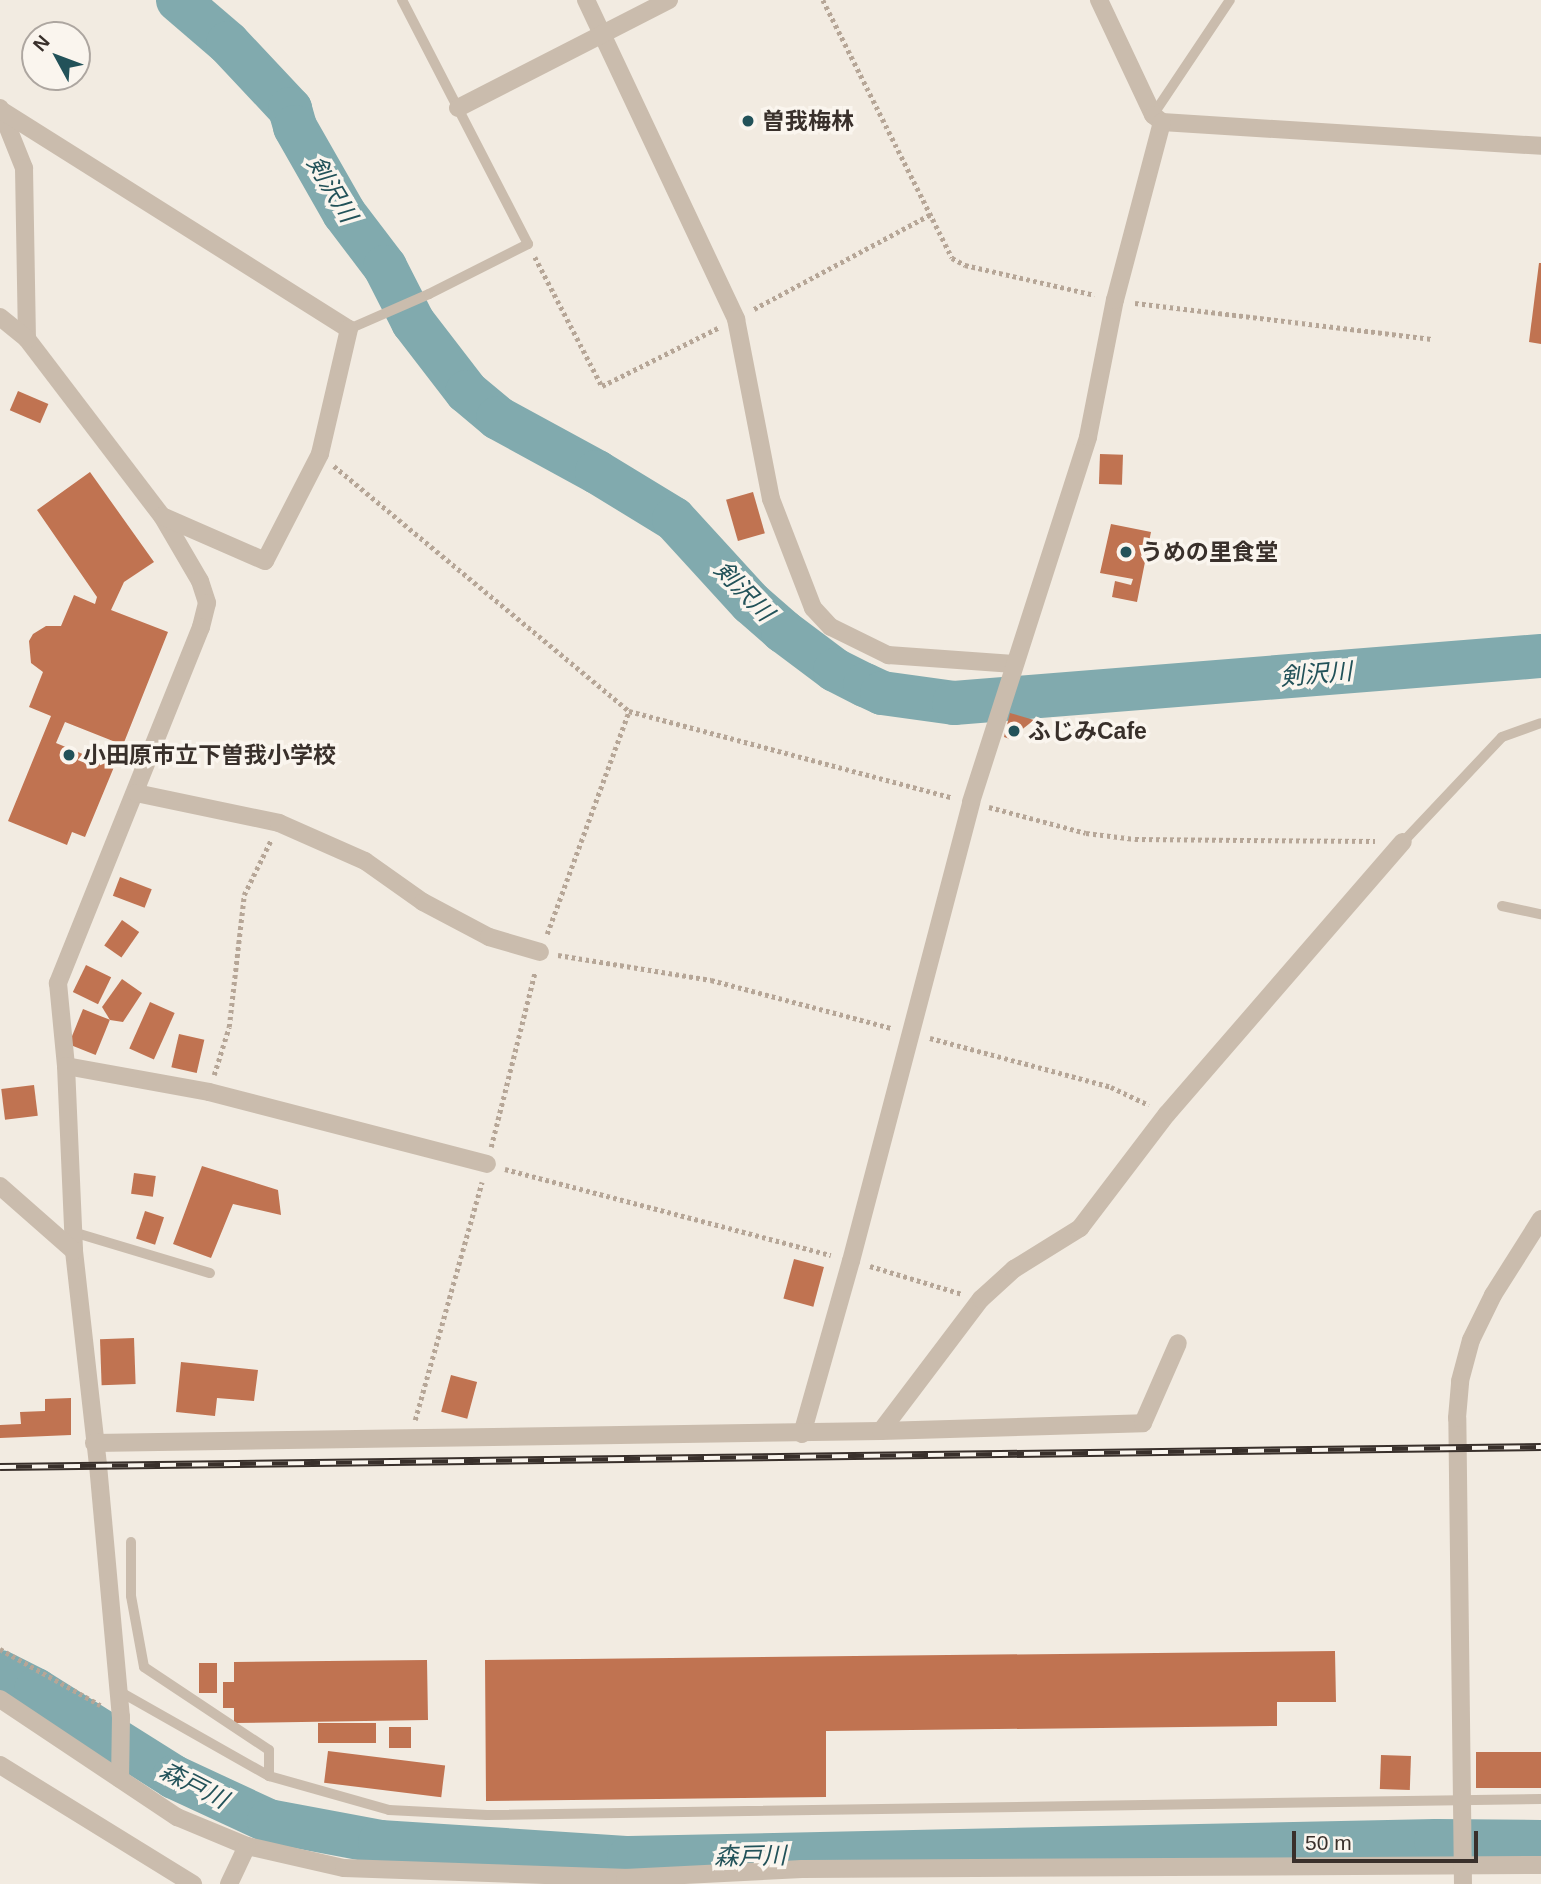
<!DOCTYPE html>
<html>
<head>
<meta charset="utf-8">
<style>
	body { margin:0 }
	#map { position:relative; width:1541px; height:1884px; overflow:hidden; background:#f2ebe1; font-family:Helvetica,"Noto Sans JP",sans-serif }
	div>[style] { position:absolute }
	.river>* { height:44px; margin:-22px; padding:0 22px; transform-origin:22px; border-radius:22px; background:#81aaae }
	.building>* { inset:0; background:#c07351; transform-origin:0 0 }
	.path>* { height:4.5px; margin-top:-2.25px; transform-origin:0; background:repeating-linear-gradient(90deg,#b6a697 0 3.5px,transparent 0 7px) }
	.service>* { height:10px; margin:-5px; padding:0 5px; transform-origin:5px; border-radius:5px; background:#cabcad }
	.minor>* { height:18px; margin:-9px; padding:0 9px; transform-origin:9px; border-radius:9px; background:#cabcad }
	.rail>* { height:8px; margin-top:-4px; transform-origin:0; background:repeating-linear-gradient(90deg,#faf5ee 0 16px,#39302b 0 32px); box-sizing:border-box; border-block:2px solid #39302b }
	.dots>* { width:19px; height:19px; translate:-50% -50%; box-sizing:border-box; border:4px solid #faf5ee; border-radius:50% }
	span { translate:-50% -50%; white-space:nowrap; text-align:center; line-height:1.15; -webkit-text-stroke:7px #faf5ee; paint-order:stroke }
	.poi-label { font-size:23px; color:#39302b; font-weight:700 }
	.left { translate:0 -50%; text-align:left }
	.water-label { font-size:24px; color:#225259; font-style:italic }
	.north { position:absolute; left:21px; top:21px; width:70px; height:70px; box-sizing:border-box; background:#faf5ee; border:2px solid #ada6a0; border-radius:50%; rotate:311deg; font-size:19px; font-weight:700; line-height:28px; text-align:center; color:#39302b }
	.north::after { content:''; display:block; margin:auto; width:24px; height:32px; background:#225259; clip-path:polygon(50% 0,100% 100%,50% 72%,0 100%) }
	.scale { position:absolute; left:1292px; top:1831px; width:186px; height:32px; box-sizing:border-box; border:4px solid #39302b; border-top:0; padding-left:9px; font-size:21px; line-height:24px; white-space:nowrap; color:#39302b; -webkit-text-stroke:5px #faf5ee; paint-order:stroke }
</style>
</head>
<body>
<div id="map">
	<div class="river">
		<i style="left:178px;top:0;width:66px;rotate:40.7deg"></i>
		<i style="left:228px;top:43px;width:91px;rotate:46.8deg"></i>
		<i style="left:290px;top:109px;width:19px;rotate:74deg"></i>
		<i style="left:295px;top:127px;width:99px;rotate:60.3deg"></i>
		<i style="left:344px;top:213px;width:68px;rotate:52.8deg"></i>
		<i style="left:385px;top:267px;width:62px;rotate:63deg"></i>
		<i style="left:413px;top:322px;width:88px;rotate:52.4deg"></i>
		<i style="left:467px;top:392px;width:40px;rotate:40deg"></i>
		<i style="left:498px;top:418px;width:113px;rotate:28.6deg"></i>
		<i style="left:597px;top:472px;width:90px;rotate:31.4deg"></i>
		<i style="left:674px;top:519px;width:114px;rotate:47.5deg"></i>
		<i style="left:751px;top:603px;width:43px;rotate:41.2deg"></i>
		<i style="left:783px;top:631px;width:65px;rotate:36.9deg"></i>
		<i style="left:835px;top:670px;width:34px;rotate:27deg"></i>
		<i style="left:865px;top:685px;width:19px;rotate:25deg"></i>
		<i style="left:882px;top:693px;width:73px;rotate:7.9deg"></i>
		<i style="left:954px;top:703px;width:589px;rotate:-4.58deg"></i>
		<i style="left:0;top:1672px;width:40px;rotate:26.6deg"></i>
		<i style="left:36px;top:1690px;width:163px;rotate:32.2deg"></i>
		<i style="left:174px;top:1777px;width:105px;rotate:24.9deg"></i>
		<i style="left:269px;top:1821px;width:113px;rotate:10.7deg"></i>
		<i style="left:380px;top:1842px;width:250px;rotate:3.7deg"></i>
		<i style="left:629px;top:1858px;width:807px;rotate:-1.21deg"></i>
		<i style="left:1436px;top:1841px;width:105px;rotate:0.5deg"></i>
	</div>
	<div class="building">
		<i style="clip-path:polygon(1539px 263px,1541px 263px,1541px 344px,1529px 342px)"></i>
		<i style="left:18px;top:391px;width:33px;height:21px;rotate:23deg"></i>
		<i style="left:1100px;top:454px;width:23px;height:30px;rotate:2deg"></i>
		<i style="clip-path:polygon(90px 472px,154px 562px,124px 582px,111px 610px,168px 632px,123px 745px,65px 722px,56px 743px,114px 767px,85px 837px,72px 832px,67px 845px,8px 821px,51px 716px,29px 707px,43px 672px,31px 663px,29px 641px,33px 634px,46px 626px,61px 626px,74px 595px,95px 604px,97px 597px,37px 510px)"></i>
		<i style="left:753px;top:492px;width:43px;height:28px;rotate:74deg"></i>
		<i style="clip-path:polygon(1111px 524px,1151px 532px,1137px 602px,1112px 597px,1115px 581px,1131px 585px,1133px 579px,1100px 573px)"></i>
		<i style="clip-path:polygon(1010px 713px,1034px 720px,1010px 739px,1004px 737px)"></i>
		<i style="left:120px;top:877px;width:34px;height:20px;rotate:21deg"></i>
		<i style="left:122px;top:920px;width:21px;height:31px;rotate:35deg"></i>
		<i style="left:86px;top:965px;width:28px;height:30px;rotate:26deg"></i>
		<i style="clip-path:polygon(122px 979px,142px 993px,123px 1022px,110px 1020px,102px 1007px)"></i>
		<i style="left:150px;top:1002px;width:27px;height:51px;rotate:24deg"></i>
		<i style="left:83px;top:1009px;width:29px;height:38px;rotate:22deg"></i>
		<i style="left:179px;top:1034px;width:26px;height:34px;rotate:13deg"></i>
		<i style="left:34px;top:1085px;width:31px;height:33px;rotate:83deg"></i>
		<i style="clip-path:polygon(202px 1166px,278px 1190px,281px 1215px,233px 1204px,211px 1258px,173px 1244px)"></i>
		<i style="left:134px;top:1173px;width:22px;height:21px;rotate:8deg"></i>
		<i style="left:145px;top:1211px;width:20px;height:29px;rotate:18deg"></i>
		<i style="left:794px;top:1259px;width:31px;height:41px;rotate:15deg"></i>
		<i style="left:134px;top:1338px;width:46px;height:34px;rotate:88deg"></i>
		<i style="clip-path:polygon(181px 1362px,258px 1370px,254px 1401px,217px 1398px,215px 1416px,176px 1412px)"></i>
		<i style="left:451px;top:1375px;width:27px;height:38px;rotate:15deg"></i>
		<i style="clip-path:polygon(71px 1398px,71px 1435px,0 1438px,0 1425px,21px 1424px,20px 1412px,45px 1411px,45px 1399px)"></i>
		<i style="clip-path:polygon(1335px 1651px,1336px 1702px,1277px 1702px,1277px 1726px,826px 1731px,826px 1797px,486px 1801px,485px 1660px)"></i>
		<i style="clip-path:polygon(427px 1660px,428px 1720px,234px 1723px,234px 1708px,223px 1708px,223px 1682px,234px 1682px,234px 1662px)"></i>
		<i style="left:199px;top:1663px;width:18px;height:30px"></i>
		<i style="left:318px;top:1723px;width:58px;height:20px"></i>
		<i style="left:389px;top:1727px;width:22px;height:21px"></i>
		<i style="left:328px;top:1751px;width:118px;height:32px;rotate:7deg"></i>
		<i style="left:1476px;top:1752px;width:65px;height:36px"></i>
		<i style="left:1381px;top:1755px;width:30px;height:34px;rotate:2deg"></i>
	</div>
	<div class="path">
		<i style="left:823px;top:0;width:288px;rotate:63.4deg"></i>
		<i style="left:952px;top:258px;width:15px;rotate:28deg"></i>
		<i style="left:965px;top:265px;width:133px;rotate:13deg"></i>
		<i style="left:535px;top:257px;width:145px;rotate:62.6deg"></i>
		<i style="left:602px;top:386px;width:130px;rotate:-26.6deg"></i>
		<i style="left:1135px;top:303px;width:299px;rotate:6.9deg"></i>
		<i style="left:754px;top:309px;width:201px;rotate:-28.2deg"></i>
		<i style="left:334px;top:466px;width:383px;rotate:39.7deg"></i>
		<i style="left:629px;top:711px;width:335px;rotate:15deg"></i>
		<i style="left:989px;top:807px;width:100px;rotate:15deg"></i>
		<i style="left:1086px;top:833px;width:49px;rotate:7deg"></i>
		<i style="left:1135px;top:839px;width:240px;rotate:0.5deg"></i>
		<i style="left:547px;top:934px;width:238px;rotate:-69.8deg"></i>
		<i style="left:558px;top:955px;width:155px;rotate:9.3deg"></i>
		<i style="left:711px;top:980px;width:186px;rotate:14.9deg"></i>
		<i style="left:930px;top:1038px;width:188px;rotate:15.1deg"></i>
		<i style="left:1111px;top:1087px;width:42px;rotate:25.3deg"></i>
		<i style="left:214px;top:1075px;width:50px;rotate:-72.6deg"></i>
		<i style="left:229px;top:1027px;width:133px;rotate:-83.5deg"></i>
		<i style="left:244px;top:895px;width:61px;rotate:-63.9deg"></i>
		<i style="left:491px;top:1147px;width:180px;rotate:-75.9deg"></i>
		<i style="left:505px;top:1169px;width:337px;rotate:14.8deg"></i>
		<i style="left:870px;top:1266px;width:96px;rotate:16.9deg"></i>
		<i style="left:415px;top:1420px;width:247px;rotate:-74.3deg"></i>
		<i style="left:0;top:1649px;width:115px;rotate:29.2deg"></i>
	</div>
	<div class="service">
		<i style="left:1153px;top:115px;width:138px;rotate:-56.2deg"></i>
		<i style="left:349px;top:329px;width:87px;rotate:-23.6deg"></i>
		<i style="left:429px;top:294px;width:111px;rotate:-26.8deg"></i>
		<i style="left:528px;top:244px;width:275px;rotate:-117.3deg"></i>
		<i style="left:1403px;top:842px;width:144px;rotate:-46.7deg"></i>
		<i style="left:1502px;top:737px;width:41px;rotate:-19.7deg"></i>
		<i style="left:1502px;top:906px;width:40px;rotate:12deg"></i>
		<i style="left:73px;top:1232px;width:143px;rotate:16.7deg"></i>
		<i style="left:131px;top:1542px;width:54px;rotate:90deg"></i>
		<i style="left:131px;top:1596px;width:72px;rotate:79.6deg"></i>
		<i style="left:144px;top:1667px;width:150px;rotate:33.6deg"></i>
		<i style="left:269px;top:1750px;width:26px;rotate:90deg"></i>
		<i style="left:117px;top:1690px;width:175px;rotate:29.5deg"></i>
		<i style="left:269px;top:1776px;width:125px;rotate:15.8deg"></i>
		<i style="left:389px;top:1810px;width:98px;rotate:2.9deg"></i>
		<i style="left:487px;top:1815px;width:1054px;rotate:-0.87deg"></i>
	</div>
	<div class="minor">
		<i style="left:586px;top:0;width:353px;rotate:64.8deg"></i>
		<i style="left:736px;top:319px;width:183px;rotate:79deg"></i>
		<i style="left:771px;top:499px;width:117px;rotate:68.9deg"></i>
		<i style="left:813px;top:608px;width:26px;rotate:47deg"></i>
		<i style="left:831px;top:627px;width:64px;rotate:26.2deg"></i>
		<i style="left:888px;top:655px;width:126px;rotate:4.1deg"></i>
		<i style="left:1099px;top:0;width:127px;rotate:64.8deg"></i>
		<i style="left:1153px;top:115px;width:11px;rotate:38deg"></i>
		<i style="left:1162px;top:122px;width:380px;rotate:3.6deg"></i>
		<i style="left:0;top:108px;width:65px;rotate:68.2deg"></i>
		<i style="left:24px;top:168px;width:171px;rotate:89deg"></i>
		<i style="left:27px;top:339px;width:223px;rotate:52.7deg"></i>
		<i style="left:162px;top:516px;width:75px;rotate:59.7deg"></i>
		<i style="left:200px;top:581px;width:23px;rotate:72deg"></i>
		<i style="left:207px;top:603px;width:25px;rotate:104deg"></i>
		<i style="left:201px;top:627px;width:384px;rotate:111.9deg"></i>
		<i style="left:58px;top:983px;width:83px;rotate:84.5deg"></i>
		<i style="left:66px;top:1066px;width:185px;rotate:87.5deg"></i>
		<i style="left:74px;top:1251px;width:215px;rotate:83.6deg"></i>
		<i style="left:98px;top:1465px;width:253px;rotate:84.8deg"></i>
		<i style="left:121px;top:1717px;width:62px;rotate:90.9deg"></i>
		<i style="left:458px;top:108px;width:237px;rotate:-27.1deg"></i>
		<i style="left:1px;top:110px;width:411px;rotate:32.2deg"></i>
		<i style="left:349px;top:329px;width:128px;rotate:103.1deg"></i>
		<i style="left:320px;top:454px;width:120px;rotate:117.2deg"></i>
		<i style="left:265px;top:561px;width:112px;rotate:-156.4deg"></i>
		<i style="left:0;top:317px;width:35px;rotate:39deg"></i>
		<i style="left:136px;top:793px;width:146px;rotate:11.8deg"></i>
		<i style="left:279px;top:823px;width:94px;rotate:23.8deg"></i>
		<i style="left:365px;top:861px;width:71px;rotate:35.3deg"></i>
		<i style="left:423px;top:902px;width:75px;rotate:27.9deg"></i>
		<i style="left:489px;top:937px;width:53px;rotate:16.4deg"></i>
		<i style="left:66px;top:1066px;width:145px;rotate:10.3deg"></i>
		<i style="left:209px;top:1092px;width:287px;rotate:14.5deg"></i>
		<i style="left:0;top:1186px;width:98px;rotate:41.3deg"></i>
		<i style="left:881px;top:1431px;width:262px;rotate:-1.7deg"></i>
		<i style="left:1143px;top:1423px;width:87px;rotate:-66.4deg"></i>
		<i style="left:802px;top:1434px;width:180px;rotate:-74.2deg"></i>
		<i style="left:851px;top:1261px;width:474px;rotate:-75.3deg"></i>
		<i style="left:971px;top:802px;width:383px;rotate:-72.2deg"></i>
		<i style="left:1088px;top:437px;width:140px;rotate:-78.9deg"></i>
		<i style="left:1115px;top:300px;width:184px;rotate:-75.2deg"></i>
		<i style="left:94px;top:1443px;width:787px;rotate:-0.87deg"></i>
		<i style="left:881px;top:1431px;width:166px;rotate:-52.9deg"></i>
		<i style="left:981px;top:1299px;width:45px;rotate:-42.3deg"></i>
		<i style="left:1014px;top:1269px;width:78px;rotate:-31.8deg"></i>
		<i style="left:1080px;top:1228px;width:143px;rotate:-52.7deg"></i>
		<i style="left:1167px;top:1114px;width:360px;rotate:-49.1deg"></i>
		<i style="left:0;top:1699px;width:213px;rotate:33.7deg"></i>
		<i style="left:177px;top:1817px;width:76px;rotate:22.5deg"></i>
		<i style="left:247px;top:1846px;width:99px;rotate:12.8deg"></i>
		<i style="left:344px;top:1868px;width:285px;rotate:2deg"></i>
		<i style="left:629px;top:1878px;width:6px;rotate:90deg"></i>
		<i style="left:0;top:1765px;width:227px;rotate:31.7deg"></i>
		<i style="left:625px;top:1878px;width:177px;rotate:-2.9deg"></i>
		<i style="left:802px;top:1869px;width:739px;rotate:-0.31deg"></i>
		<i style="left:229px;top:1884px;width:42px;rotate:-64.7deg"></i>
		<i style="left:1463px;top:1884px;width:466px;rotate:-90.7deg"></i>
		<i style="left:1457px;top:1418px;width:37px;rotate:-85deg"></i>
		<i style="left:1460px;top:1381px;width:42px;rotate:-75deg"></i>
		<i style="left:1471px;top:1340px;width:50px;rotate:-63.9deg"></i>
		<i style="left:1493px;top:1295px;width:90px;rotate:-57.7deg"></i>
	</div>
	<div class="rail">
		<i style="left:0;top:1467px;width:1541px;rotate:-0.74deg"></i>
	</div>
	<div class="dots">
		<i style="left:748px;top:121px;background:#225259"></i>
		<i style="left:1126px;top:552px;background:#225259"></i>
		<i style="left:1014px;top:731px;background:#225259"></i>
		<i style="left:69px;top:755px;background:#225259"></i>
	</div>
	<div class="poi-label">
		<span class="left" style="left:762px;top:121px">曽我梅林</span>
		<span class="left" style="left:1140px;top:552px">うめの里食堂</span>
		<span class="left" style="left:1028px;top:731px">ふじみCafe</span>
		<span class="left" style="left:83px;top:755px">小田原市立下曽我小学校</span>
	</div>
	<div class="water-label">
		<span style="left:332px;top:189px;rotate:59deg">剣沢川</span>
		<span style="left:744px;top:591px;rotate:46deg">剣沢川</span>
		<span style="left:1316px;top:674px;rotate:-5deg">剣沢川</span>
		<span style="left:194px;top:1785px;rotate:27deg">森戸川</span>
		<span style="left:750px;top:1856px;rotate:-1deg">森戸川</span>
	</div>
	<div class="north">N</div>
	<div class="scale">50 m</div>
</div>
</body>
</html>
